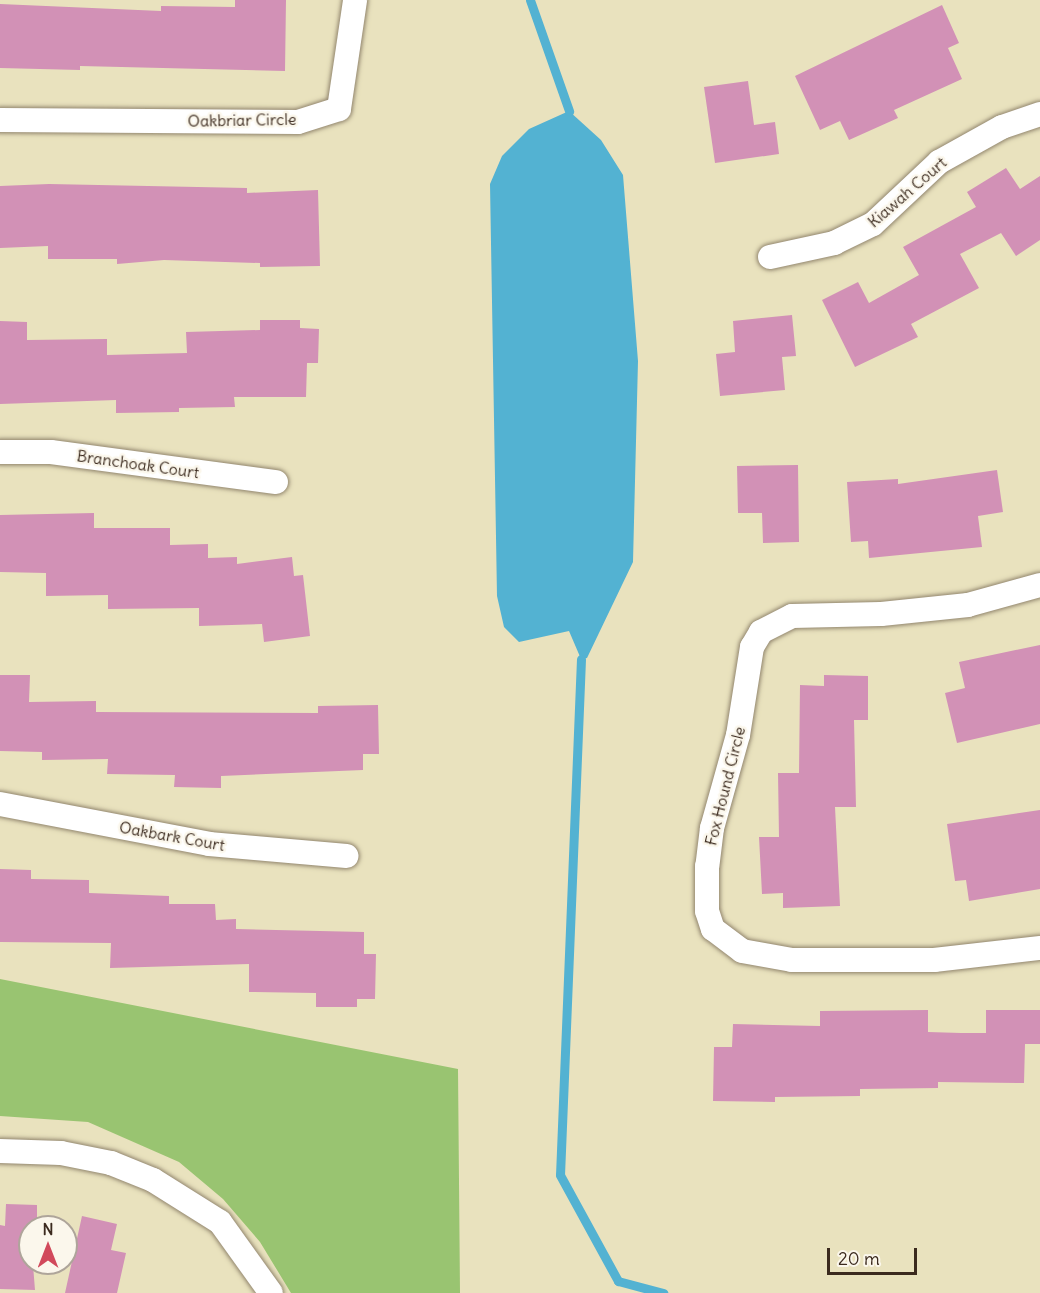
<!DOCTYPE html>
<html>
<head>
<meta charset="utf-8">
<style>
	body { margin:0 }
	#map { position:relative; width:1040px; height:1293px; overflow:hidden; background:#e9e2be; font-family:Delius,sans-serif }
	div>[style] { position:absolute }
	.green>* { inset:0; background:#99c471 }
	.water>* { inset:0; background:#53b2d2 }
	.stream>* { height:9px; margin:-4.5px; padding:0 4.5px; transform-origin:4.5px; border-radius:4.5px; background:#53b2d2 }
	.building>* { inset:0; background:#d291b6 }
	.roads { filter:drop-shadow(0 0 2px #92866e) drop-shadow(0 0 2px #92866e) }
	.minor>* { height:24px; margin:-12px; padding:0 12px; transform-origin:12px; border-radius:12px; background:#fff }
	span { translate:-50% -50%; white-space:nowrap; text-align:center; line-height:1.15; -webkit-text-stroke:5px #fbf7ec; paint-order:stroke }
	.street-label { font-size:16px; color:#3b2a1e }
	.north { position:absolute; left:18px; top:1215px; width:60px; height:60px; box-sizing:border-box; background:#fbf7ec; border:2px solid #aea59a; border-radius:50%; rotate:0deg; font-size:16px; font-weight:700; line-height:24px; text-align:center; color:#3b2a1e }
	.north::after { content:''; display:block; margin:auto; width:21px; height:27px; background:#d1495b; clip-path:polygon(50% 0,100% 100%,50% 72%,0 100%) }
	.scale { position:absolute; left:827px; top:1248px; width:90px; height:27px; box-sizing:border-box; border:3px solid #3b2a1e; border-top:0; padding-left:8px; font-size:18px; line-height:21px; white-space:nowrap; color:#3b2a1e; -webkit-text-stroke:4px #fbf7ec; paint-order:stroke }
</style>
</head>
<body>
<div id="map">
	<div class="green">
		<i style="clip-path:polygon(0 979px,458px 1069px,460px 1293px,291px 1293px,260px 1242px,223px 1199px,179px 1162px,88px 1122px,0 1116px)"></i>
	</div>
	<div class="water">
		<i style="clip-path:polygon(569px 111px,601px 140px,623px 175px,638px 361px,633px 562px,587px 658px,581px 659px,569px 631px,519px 642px,504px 627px,497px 596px,490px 184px,502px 156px,529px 129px)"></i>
	</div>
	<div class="stream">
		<i style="left:530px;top:0;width:118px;rotate:70.6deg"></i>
		<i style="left:581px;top:659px;width:516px;rotate:92.33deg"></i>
		<i style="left:560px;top:1175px;width:121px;rotate:61.3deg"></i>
		<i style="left:618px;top:1281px;width:47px;rotate:14.9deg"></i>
	</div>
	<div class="building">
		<i style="clip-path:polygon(235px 0,286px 0,285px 71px,80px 66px,80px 70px,0 68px,0 4px,161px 11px,161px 6px,235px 7px)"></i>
		<i style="clip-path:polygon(942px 5px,959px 43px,948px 48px,962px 79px,894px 110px,898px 118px,849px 140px,840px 121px,820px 130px,795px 76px)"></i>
		<i style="clip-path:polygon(748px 81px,754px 125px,775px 122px,779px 154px,715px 163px,704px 87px)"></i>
		<i style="clip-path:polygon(1006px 168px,1020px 189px,1040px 176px,1040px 240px,1016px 256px,1001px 233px,960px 254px,979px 288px,911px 324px,918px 337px,855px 367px,822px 300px,858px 282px,869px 303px,919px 275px,903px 247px,976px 207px,967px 192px)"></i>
		<i style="clip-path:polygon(49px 184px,247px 188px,247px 193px,318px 190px,320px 266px,260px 267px,260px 263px,164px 260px,117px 264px,117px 259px,48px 259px,48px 246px,0 248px,0 186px)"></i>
		<i style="clip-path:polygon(792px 315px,796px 356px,782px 357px,785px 390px,720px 396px,716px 354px,735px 352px,733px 321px)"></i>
		<i style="clip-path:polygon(260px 320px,300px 320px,300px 328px,319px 329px,318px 363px,307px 363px,306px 397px,234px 397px,235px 407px,179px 408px,179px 412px,116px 413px,116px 400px,0 404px,0 321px,27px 322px,27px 340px,107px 339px,107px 355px,187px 353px,186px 332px,260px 330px)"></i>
		<i style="clip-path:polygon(798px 465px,799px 542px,763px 543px,762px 513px,738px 513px,737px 466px)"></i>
		<i style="clip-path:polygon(997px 470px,1003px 512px,978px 516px,982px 547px,869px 558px,868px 541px,851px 542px,847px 482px,898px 479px,898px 484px)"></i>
		<i style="clip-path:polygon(94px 513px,94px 528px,170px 528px,170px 545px,208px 544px,208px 558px,237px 557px,237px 564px,292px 557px,294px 576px,303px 575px,310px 636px,264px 642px,262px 624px,199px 626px,199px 608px,108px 609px,108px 595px,46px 596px,46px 573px,0 572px,0 515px)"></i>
		<i style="clip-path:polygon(1040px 645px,1040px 724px,957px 743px,945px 693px,965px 688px,959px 662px)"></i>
		<i style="clip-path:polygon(0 675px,30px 675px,29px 702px,96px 701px,96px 712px,318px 713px,318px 706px,378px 705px,379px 754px,363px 754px,363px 770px,221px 776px,221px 788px,174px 787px,175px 775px,107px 774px,108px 759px,42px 760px,42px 752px,0 751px)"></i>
		<i style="clip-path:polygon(824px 675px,868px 676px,868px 720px,854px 720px,856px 807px,835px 807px,840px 906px,783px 908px,783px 893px,762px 894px,759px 837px,779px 837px,778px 773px,799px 773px,800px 685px,824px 686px)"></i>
		<i style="clip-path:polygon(1040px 810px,1040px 889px,969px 901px,966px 880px,955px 881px,947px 824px)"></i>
		<i style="clip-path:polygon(0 869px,31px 870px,31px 879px,89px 880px,89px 893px,169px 896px,169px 904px,215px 904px,216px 920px,236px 919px,236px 929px,364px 932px,364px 954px,376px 954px,375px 999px,357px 999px,357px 1007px,316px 1007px,316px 993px,249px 992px,249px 964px,110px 968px,111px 943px,0 942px)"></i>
		<i style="clip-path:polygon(928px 1010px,928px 1032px,961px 1033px,986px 1033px,986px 1010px,1040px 1010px,1040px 1044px,1025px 1044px,1024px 1083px,938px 1082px,938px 1088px,860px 1089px,860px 1096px,775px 1097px,775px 1102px,713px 1101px,714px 1047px,732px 1047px,733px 1024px,820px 1026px,820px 1011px)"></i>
		<i style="clip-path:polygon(6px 1204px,37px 1205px,37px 1227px,30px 1227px,35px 1290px,0 1289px,0 1225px,5px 1226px)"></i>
		<i style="clip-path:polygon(82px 1216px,117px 1224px,111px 1250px,126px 1253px,117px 1293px,65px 1293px)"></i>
	</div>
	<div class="roads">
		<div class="minor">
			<i style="left:0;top:120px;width:298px;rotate:0.4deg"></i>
			<i style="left:298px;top:122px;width:43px;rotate:-17.6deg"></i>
			<i style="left:339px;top:109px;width:110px;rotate:-81.6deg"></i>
			<i style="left:770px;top:257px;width:66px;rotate:-12.3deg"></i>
			<i style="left:834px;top:243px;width:43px;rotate:-26deg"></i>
			<i style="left:873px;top:224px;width:91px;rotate:-43.2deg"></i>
			<i style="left:939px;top:162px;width:72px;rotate:-29.1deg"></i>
			<i style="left:1002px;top:127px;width:40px;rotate:-18.9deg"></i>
			<i style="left:0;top:452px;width:51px"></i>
			<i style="left:51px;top:452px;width:227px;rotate:7.6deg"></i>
			<i style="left:1040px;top:585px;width:75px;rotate:164.5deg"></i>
			<i style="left:968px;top:605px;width:87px;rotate:174.1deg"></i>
			<i style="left:881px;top:614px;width:89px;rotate:178.7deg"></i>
			<i style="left:792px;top:616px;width:35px;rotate:153deg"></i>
			<i style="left:761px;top:632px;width:17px;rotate:121deg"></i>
			<i style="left:752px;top:647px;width:89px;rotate:99deg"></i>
			<i style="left:738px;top:735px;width:97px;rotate:105.6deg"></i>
			<i style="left:712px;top:828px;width:38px;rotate:97deg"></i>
			<i style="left:707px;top:866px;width:45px;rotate:90deg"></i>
			<i style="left:707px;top:911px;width:19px;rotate:72deg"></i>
			<i style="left:713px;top:929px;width:36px;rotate:37deg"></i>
			<i style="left:742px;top:951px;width:51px;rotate:10.2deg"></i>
			<i style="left:792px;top:960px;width:142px"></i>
			<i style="left:934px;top:960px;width:107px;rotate:-6.5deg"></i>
			<i style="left:0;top:804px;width:213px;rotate:10.8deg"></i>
			<i style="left:209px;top:844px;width:138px;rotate:5deg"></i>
			<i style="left:0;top:1151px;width:61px;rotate:1.9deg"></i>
			<i style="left:61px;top:1153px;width:51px;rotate:11.3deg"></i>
			<i style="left:111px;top:1163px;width:45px;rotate:22deg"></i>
			<i style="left:153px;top:1180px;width:79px;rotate:32.1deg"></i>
			<i style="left:220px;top:1222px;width:87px;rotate:54.3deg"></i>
		</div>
	</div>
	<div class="street-label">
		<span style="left:242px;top:120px;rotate:-1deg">Oakbriar Circle</span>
		<span style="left:907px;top:192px;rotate:-41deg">Kiawah Court</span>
		<span style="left:138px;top:464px;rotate:8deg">Branchoak Court</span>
		<span style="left:725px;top:786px;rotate:-76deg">Fox Hound Circle</span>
		<span style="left:172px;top:836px;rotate:10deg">Oakbark Court</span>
	</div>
	<div class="north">N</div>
	<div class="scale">20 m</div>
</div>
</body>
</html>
